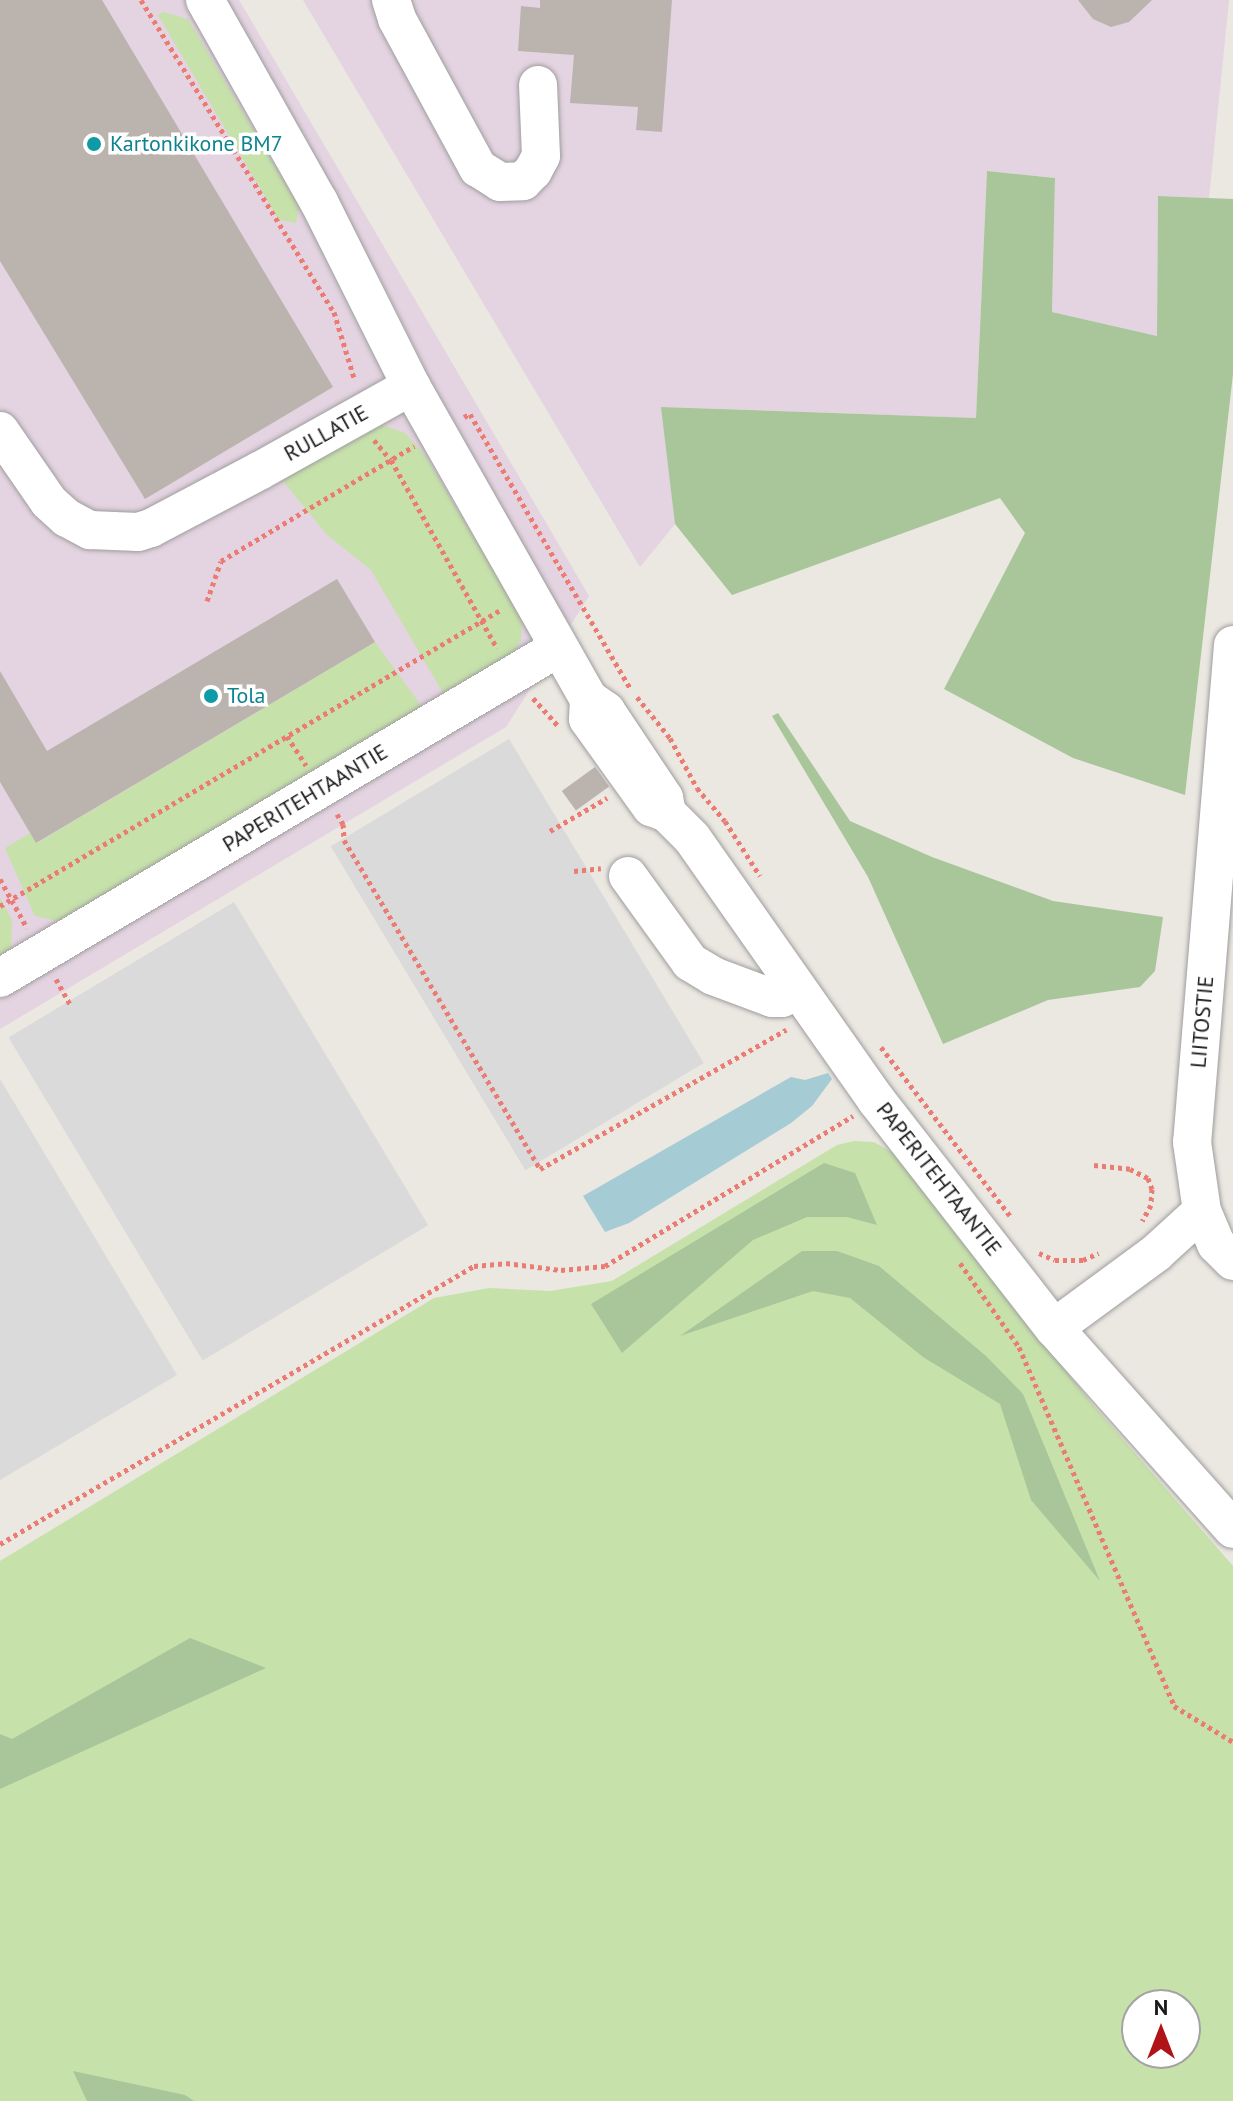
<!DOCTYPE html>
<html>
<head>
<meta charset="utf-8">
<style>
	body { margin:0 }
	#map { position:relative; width:1233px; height:2101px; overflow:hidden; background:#ebe7e1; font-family:"PT Sans",sans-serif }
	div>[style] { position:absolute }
	.industrial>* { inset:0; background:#e4d3e1 }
	.grass>* { inset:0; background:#c7e1ab }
	.forest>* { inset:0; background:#a8c69a }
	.parking>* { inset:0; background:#dadada; transform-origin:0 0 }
	.water>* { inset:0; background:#a5cbd5 }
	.building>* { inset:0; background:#bbb3ae; transform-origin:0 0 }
	.path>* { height:5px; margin-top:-2.5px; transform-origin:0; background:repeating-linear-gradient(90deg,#ea7c73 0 4px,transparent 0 8px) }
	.roads { filter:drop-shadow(0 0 2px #9e9e9e) drop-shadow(0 0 2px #9e9e9e) }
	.minor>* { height:38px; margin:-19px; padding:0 19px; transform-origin:19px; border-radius:19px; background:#fff }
	.dots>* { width:22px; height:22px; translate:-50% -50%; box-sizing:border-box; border:4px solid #fff; border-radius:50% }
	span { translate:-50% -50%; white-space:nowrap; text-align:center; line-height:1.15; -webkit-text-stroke:7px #fff; paint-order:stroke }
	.culture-label { font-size:22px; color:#0d838f }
	.left { translate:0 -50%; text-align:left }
	.street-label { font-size:22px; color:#1a1a1a }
	.north { position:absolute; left:1121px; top:1989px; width:80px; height:80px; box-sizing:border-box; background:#fff; border:2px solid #a3a3a3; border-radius:50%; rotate:0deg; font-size:22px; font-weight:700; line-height:32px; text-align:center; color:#1a1a1a }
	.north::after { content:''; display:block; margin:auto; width:28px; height:36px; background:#b11418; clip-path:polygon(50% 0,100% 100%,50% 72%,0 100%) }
</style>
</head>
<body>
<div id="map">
	<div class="industrial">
		<i style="clip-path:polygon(0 0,239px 0,589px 596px,506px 727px,0 1029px)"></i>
		<i style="clip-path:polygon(303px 0,1229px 0,1209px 198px,1158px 196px,1157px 336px,1052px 312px,1055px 178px,987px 171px,976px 418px,662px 407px,675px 524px,640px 567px)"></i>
	</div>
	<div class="grass">
		<i style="clip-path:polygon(163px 12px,188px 19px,299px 207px,296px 223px,279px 220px,158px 15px)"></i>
		<i style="clip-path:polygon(380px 424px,405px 433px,425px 455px,522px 618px,521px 639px,513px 657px,459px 693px,443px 693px,371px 570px,327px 535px,282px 480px,287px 468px)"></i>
		<i style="clip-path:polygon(375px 642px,423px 708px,67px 923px,35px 916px,5px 848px,30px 833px,37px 843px)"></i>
		<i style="clip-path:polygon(0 898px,12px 920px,11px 955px,0 961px)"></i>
		<i style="clip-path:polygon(evenodd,854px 1141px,874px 1142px,893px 1153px,1094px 1406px,1233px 1566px,1233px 2101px,0 2101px,0 1561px,434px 1298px,489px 1288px,550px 1291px,612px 1281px,837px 1145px,854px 1141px,1137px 2005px,1185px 2005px,1185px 2053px,1137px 2053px,1137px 2005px)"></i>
	</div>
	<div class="forest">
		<i style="clip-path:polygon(987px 171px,1055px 178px,1052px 312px,1157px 336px,1158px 196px,1233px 199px,1233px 374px,1185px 795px,1073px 758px,944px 689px,1025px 533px,1000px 498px,732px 595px,675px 524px,661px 407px,976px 418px)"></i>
		<i style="clip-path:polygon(778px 713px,850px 821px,932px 857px,1053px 901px,1163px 917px,1155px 971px,1140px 987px,1048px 1000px,943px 1044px,868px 877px,772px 716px)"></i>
		<i style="clip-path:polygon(824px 1163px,855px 1173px,877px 1225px,847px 1217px,807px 1217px,753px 1240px,622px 1353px,591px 1304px)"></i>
		<i style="clip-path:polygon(802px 1251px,837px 1251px,879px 1266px,986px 1356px,1023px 1394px,1100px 1581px,1031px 1500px,1000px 1404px,923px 1357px,850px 1298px,813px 1291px,680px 1336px)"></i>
		<i style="clip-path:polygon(190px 1638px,266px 1668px,0 1789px,0 1734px,12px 1739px)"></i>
		<i style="clip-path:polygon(73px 2071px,185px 2095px,194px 2101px,87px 2101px)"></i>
	</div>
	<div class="parking">
		<i style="left:509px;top:739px;width:378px;height:208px;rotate:59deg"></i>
		<i style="left:234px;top:902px;width:377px;height:263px;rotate:59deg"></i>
		<i style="clip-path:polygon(0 1079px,177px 1375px,0 1480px)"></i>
	</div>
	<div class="water">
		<i style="clip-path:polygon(828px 1073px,832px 1079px,812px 1106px,791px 1123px,629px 1223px,605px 1232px,583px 1196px,791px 1077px,805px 1080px)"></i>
	</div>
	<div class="building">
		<i style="clip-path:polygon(0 0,102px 0,333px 387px,145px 499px,0 261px)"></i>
		<i style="clip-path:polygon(540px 0,672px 0,662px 132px,636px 130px,638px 107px,570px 103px,574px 55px,518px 51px,521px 6px,540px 8px)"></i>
		<i style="clip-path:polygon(1078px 0,1152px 0,1129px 22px,1111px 27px,1093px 19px)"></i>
		<i style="clip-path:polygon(337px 579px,375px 642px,36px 843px,0 782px,0 671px,47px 751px)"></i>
		<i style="left:595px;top:767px;width:24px;height:41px;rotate:54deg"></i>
	</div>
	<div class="path">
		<i style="left:141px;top:0;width:367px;rotate:58.3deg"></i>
		<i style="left:334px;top:312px;width:72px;rotate:73.1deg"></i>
		<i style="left:464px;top:417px;width:7px;rotate:-27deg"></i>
		<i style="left:470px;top:414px;width:319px;rotate:59.7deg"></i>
		<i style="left:374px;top:440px;width:26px;rotate:50deg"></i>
		<i style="left:391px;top:460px;width:216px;rotate:60.6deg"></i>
		<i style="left:207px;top:601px;width:42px;rotate:-70.7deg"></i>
		<i style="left:221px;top:561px;width:225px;rotate:-30.8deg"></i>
		<i style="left:637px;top:697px;width:53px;rotate:51.2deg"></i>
		<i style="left:670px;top:738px;width:57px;rotate:61.6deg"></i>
		<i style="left:697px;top:788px;width:43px;rotate:49.7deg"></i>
		<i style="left:725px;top:821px;width:65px;rotate:57.5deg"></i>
		<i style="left:533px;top:698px;width:38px;rotate:48deg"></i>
		<i style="left:287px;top:736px;width:35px;rotate:57deg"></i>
		<i style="left:337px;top:814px;width:12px;rotate:59deg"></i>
		<i style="left:343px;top:824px;width:16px;rotate:86deg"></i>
		<i style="left:344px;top:840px;width:383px;rotate:59.2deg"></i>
		<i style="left:540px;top:1169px;width:283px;rotate:-29.5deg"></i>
		<i style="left:550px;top:831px;width:66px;rotate:-30.1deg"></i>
		<i style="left:574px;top:871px;width:27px;rotate:-6deg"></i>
		<i style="left:0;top:879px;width:56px;rotate:61.1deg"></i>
		<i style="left:0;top:906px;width:583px;rotate:-30.61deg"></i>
		<i style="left:56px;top:979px;width:31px;rotate:61deg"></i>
		<i style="left:881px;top:1047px;width:214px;rotate:52.6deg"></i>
		<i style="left:1094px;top:1165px;width:36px;rotate:6deg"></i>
		<i style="left:1130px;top:1169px;width:20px;rotate:27deg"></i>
		<i style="left:1148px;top:1178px;width:12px;rotate:70deg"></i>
		<i style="left:1152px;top:1189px;width:16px;rotate:94deg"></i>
		<i style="left:1151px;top:1205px;width:18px;rotate:119deg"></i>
		<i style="left:1039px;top:1253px;width:17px;rotate:24deg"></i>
		<i style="left:1055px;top:1260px;width:28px"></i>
		<i style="left:1083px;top:1260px;width:17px;rotate:-24deg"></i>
		<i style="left:960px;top:1263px;width:103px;rotate:54.9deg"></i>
		<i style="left:1019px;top:1347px;width:391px;rotate:66.6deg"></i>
		<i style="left:1174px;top:1706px;width:69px;rotate:31.4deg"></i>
		<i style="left:0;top:1544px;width:550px;rotate:-30.39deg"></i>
		<i style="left:474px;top:1266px;width:32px;rotate:-5deg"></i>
		<i style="left:506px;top:1263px;width:55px;rotate:7.3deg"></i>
		<i style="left:561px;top:1270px;width:44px;rotate:-5.2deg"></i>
		<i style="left:605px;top:1266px;width:290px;rotate:-31.2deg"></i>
	</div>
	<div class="roads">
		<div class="minor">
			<i style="left:205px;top:0;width:232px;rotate:60.6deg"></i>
			<i style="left:319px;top:202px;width:206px;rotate:63.4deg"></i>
			<i style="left:391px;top:0;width:20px;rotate:72deg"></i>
			<i style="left:397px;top:19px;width:170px;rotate:61.5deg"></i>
			<i style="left:478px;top:168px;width:26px;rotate:32deg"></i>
			<i style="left:500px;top:182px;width:23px;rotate:-2deg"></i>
			<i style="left:523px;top:181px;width:14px;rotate:-45deg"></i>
			<i style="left:533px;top:171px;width:17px;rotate:-62deg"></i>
			<i style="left:541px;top:156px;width:71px;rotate:-92.4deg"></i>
			<i style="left:0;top:431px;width:86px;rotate:55.4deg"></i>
			<i style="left:49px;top:502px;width:24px;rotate:42deg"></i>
			<i style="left:67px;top:518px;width:26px;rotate:28deg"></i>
			<i style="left:90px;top:530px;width:48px;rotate:2.4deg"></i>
			<i style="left:138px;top:532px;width:14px;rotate:-17deg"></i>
			<i style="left:151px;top:528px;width:124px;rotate:-27.8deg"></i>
			<i style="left:261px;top:470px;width:172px;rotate:-29.2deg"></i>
			<i style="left:411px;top:386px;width:360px;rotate:60.4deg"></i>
			<i style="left:1233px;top:645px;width:499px;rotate:94.7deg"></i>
			<i style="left:1192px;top:1142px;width:70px;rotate:81.8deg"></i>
			<i style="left:1202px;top:1211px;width:36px;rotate:67deg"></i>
			<i style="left:1216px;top:1244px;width:24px;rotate:45deg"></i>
			<i style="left:589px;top:699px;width:21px;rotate:35deg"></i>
			<i style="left:606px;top:711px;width:105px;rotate:56.3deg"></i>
			<i style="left:664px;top:798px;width:15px;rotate:79deg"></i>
			<i style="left:667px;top:813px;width:17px;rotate:-159deg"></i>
			<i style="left:651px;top:807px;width:108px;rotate:-125.6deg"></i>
			<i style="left:588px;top:719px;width:20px;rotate:-87deg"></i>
			<i style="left:667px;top:813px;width:35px;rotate:45deg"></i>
			<i style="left:692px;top:838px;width:322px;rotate:54.9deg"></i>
			<i style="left:877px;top:1101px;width:288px;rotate:52.1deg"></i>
			<i style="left:1054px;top:1328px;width:269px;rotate:48.3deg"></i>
			<i style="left:628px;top:876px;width:106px;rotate:54.2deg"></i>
			<i style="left:690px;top:962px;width:27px;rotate:31deg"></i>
			<i style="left:713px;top:976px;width:63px;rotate:20.4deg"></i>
			<i style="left:772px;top:998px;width:10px"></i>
			<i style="left:782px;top:998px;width:17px;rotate:-28deg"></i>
			<i style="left:0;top:978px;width:648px;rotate:-30.6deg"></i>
			<i style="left:1054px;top:1328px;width:127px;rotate:-36.3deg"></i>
			<i style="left:1156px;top:1253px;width:62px;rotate:-42.4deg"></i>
		</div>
	</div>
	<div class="dots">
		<i style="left:94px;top:144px;background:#0f9aa8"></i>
		<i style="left:211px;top:696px;background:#0f9aa8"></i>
	</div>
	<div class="culture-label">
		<span class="left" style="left:110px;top:144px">Kartonkikone BM7</span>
		<span class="left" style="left:227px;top:696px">Tola</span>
	</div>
	<div class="street-label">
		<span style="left:326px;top:433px;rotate:-29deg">RULLATIE</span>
		<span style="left:305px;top:798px;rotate:-31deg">PAPERITEHTAANTIE</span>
		<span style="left:1202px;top:1022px;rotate:-85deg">LIITOSTIE</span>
		<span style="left:939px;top:1179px;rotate:52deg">PAPERITEHTAANTIE</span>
	</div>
	<div class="north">N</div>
</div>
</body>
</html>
